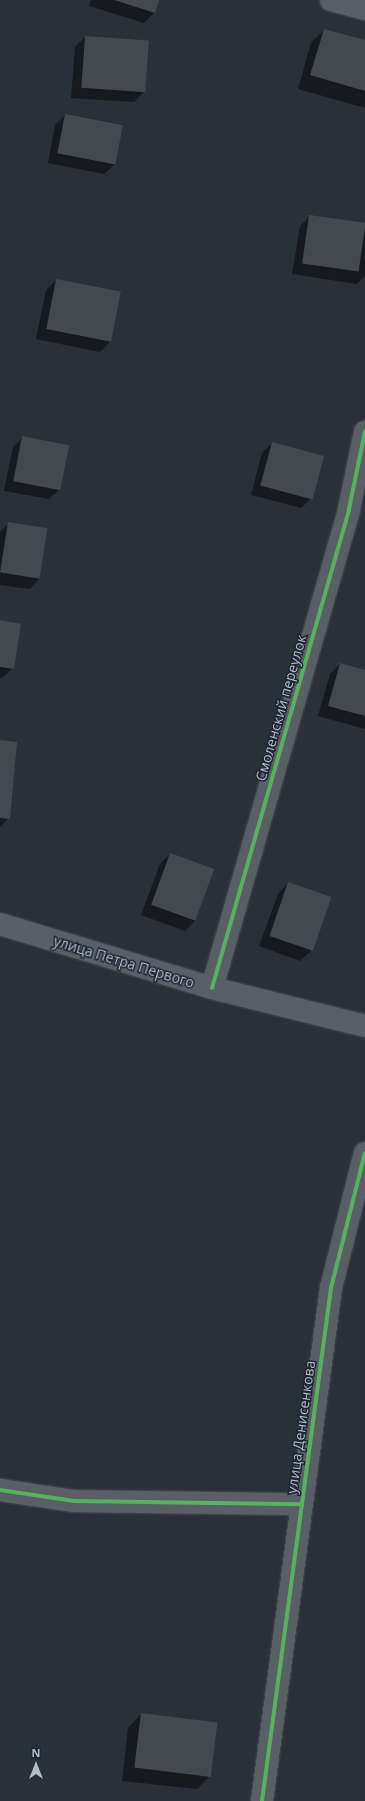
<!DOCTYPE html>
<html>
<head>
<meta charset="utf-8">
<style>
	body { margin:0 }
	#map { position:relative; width:365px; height:1801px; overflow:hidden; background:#2a3038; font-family:"Open Sans",sans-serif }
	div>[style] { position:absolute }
	.shadow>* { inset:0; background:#0007 }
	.building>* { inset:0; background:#444950; transform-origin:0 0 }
	.roads { filter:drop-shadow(0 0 1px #484c53) drop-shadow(0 0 1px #484c53) }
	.minor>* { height:22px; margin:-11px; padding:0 11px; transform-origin:11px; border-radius:11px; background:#5a5e66 }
	.cycleway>* { height:4px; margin:-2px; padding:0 2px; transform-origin:2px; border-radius:2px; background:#56b35d }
	span { translate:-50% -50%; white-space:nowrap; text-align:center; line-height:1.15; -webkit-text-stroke:3px #1d2633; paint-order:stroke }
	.street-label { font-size:14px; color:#b4bcc9 }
	.north { position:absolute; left:16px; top:1745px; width:40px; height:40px; -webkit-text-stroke:3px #1d2633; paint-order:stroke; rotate:0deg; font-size:11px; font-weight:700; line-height:16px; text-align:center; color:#b4bcc9 }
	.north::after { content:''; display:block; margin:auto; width:14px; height:18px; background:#b4bcc9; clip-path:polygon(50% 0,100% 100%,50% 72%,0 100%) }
</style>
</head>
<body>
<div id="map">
	<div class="shadow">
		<i style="clip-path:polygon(91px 0,158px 0,154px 13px,144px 23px,89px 6px)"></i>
		<i style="clip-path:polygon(324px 30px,365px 41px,365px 108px,298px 89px,311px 43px)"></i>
		<i style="clip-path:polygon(85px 37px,144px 92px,134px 102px,71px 98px,75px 47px)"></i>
		<i style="clip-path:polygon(65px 115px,115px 164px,104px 174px,48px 163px,55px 125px)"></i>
		<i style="clip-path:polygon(310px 216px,365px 224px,365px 276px,357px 284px,292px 274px,300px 226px)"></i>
		<i style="clip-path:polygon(56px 280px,120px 293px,110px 342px,100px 352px,36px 339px,46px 290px)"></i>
		<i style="clip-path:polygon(23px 437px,68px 446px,60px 489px,49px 499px,4px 491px,13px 447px)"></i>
		<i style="clip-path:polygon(272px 443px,312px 498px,301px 508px,251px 495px,262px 453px)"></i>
		<i style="clip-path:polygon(8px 524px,40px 578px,30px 589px,0 585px,0 532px)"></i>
		<i style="clip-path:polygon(0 621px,13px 668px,2px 678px,0 678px)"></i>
		<i style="clip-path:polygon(340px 664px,365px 671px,365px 729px,318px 716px,330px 674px)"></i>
		<i style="clip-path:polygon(0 741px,9px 818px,0 827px)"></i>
		<i style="clip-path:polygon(170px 854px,213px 869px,195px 921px,185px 931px,141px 915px,160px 864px)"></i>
		<i style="clip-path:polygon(288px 883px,311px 951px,300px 961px,259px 946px,278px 894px)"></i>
		<i style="clip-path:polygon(141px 1714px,210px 1776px,197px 1789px,122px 1781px,128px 1728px)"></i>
	</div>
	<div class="building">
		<i style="clip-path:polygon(114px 0,159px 0,155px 13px)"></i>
		<i style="clip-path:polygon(324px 29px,365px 40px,365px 91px,310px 75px)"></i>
		<i style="left:85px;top:36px;width:64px;height:52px;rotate:4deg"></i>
		<i style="left:65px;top:114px;width:59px;height:40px;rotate:11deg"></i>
		<i style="left:309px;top:215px;width:57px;height:49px;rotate:8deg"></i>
		<i style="left:56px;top:279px;width:66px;height:51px;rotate:11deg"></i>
		<i style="left:22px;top:436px;width:48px;height:46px;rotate:11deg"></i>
		<i style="left:272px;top:442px;width:54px;height:45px;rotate:15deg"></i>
		<i style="left:8px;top:522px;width:40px;height:51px;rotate:9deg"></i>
		<i style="clip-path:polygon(0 620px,21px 624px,14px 669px,0 667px)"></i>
		<i style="clip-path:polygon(340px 663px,365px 670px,365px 716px,328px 706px)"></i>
		<i style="clip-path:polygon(0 740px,17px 742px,10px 819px,0 818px)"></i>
		<i style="left:170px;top:853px;width:47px;height:55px;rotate:20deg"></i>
		<i style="left:288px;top:882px;width:46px;height:57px;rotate:19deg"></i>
		<i style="left:141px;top:1713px;width:77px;height:55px;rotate:7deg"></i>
	</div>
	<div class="roads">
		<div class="minor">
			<i style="left:331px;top:0;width:35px;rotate:15deg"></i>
			<i style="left:0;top:924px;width:221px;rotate:16.8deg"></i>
			<i style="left:212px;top:988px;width:158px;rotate:13.9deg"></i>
			<i style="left:212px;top:988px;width:498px;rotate:-74deg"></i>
			<i style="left:349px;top:509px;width:79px;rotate:-78.3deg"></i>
			<i style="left:0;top:1490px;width:75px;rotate:8.5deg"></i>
			<i style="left:74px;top:1501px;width:228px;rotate:0.8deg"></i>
			<i style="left:262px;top:1801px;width:518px;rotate:-82.34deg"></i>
			<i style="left:331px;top:1288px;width:139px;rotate:-75.9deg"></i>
		</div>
	</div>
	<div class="cycleway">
		<i style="left:212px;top:988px;width:498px;rotate:-74deg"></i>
		<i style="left:349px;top:509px;width:79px;rotate:-78.3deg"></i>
		<i style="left:0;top:1490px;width:75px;rotate:8.5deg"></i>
		<i style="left:74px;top:1501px;width:228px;rotate:0.8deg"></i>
		<i style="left:262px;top:1801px;width:518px;rotate:-82.34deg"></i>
		<i style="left:331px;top:1288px;width:139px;rotate:-75.9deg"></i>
	</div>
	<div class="street-label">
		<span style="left:281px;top:708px;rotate:-74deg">Смоленский переулок</span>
		<span style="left:124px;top:962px;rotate:17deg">улица Петра Первого</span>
		<span style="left:301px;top:1427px;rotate:-82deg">улица Денисенкова</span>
	</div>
	<div class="north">N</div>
</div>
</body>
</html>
